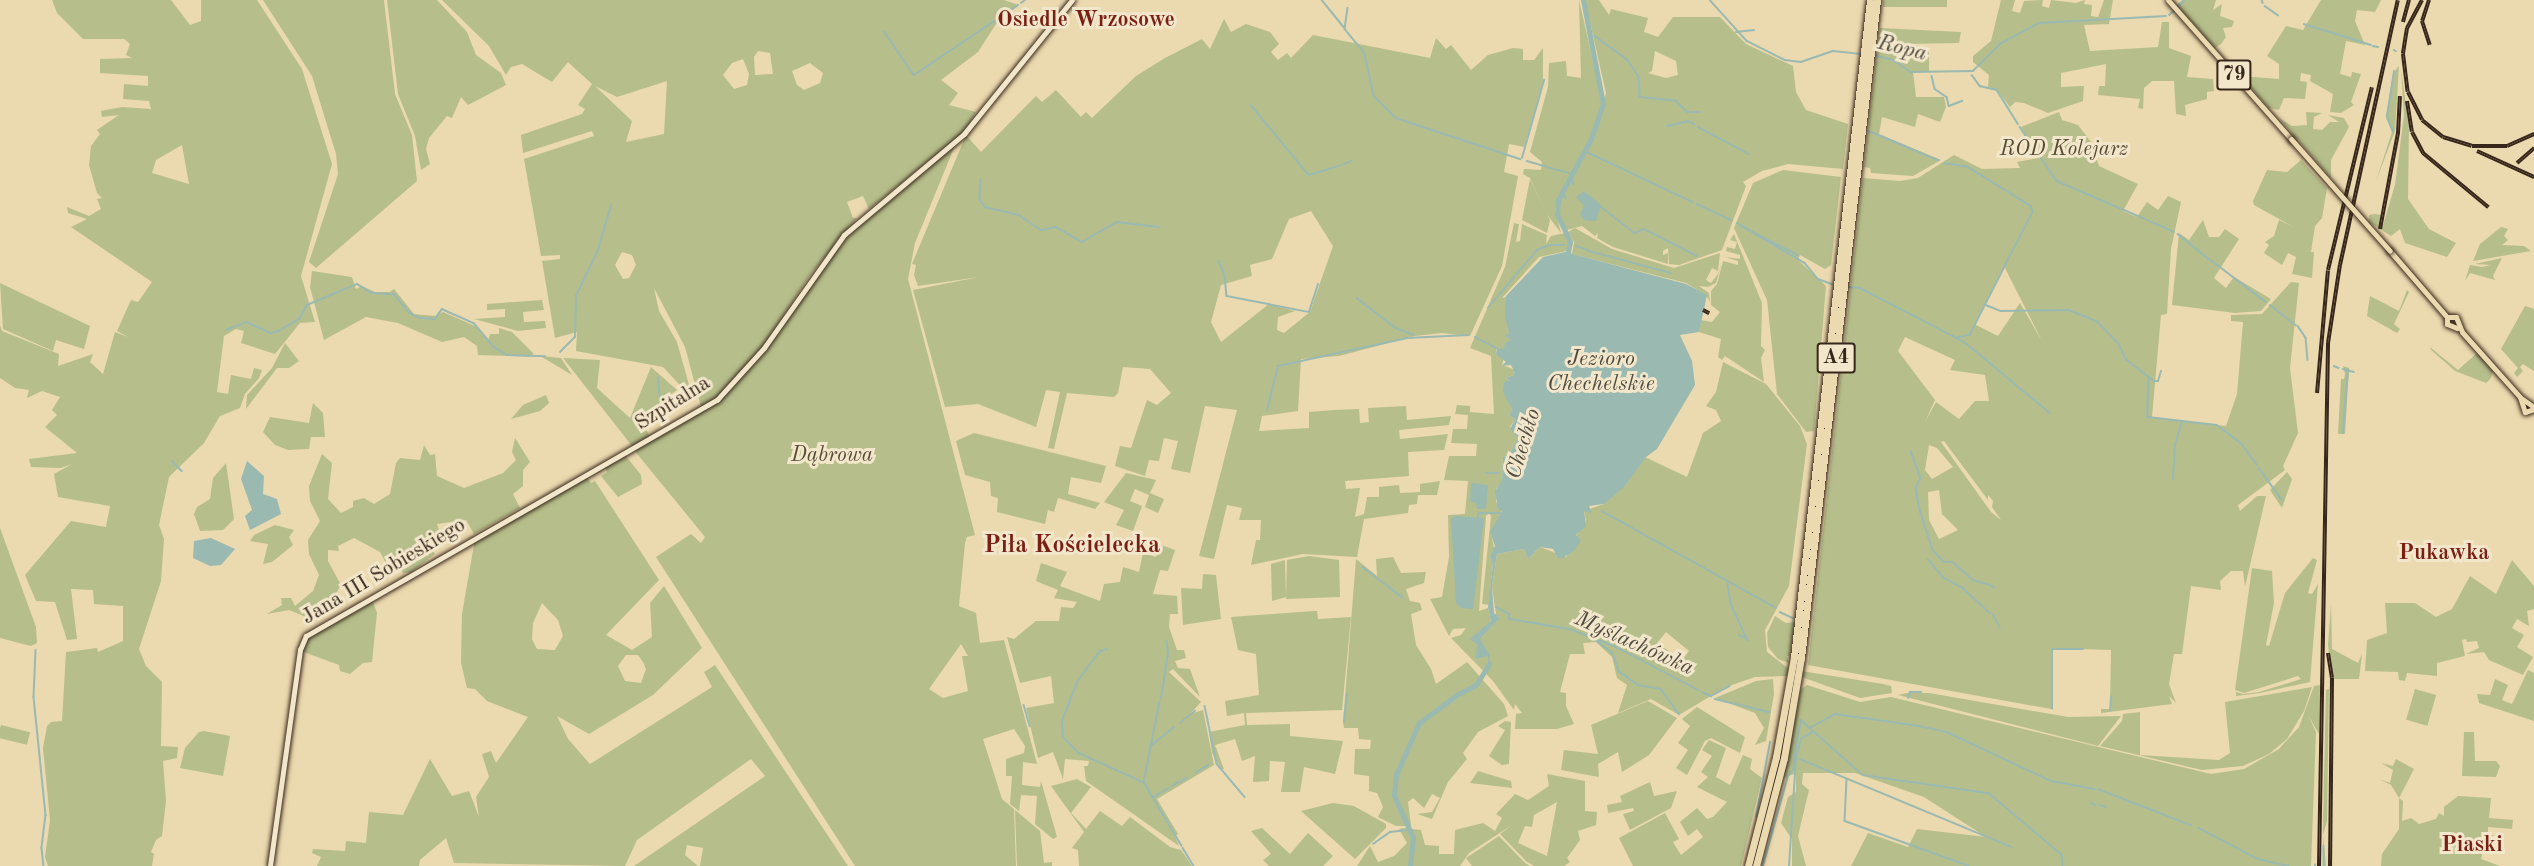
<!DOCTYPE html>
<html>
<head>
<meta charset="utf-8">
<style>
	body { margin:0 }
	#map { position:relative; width:2534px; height:866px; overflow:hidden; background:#ebd9af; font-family:"Old Standard TT",serif }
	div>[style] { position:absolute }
	.green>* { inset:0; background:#b6bf8b; transform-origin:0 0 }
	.water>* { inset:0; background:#99b9b1 }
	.stream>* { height:1.5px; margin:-0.75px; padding:0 0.75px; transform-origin:0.75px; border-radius:0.75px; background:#99b9b1 }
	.river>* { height:4.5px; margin:-2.25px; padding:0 2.25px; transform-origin:2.25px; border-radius:2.25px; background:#99b9b1 }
	.roads { filter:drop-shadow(0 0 2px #37261a) drop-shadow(0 0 2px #37261a) }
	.secondary>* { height:4.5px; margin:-2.25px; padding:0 2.25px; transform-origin:2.25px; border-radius:2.25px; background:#f2e6cb }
	.primary>* { height:5px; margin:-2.5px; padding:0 2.5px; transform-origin:2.5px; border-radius:2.5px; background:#ebd9af }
	.motorway>* { height:7px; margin:-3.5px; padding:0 3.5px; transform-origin:3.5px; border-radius:3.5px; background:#ebd9af }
	.rail>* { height:4px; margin-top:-2px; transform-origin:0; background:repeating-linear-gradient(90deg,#f2e6cb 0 4.5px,#37261a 0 9px); box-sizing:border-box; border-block:2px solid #37261a }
	.bridges { filter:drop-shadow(0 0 2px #37261a) drop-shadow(0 0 2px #37261a) }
	.primary-bridge>* { height:5px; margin:-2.5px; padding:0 2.5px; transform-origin:2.5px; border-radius:2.5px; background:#ebd9af }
	span { translate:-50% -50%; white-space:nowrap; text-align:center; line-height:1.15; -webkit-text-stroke:6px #f2e6cb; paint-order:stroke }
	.shield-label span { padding:2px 4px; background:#f2e6cb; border:2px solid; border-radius:4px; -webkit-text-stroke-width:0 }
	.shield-label { font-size:20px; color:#37261a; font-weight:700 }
	.park-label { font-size:21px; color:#574c36; font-style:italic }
	.street-label { font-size:21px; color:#37261a }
	.neighbourhood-label { font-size:22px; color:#7a1f14; font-weight:700 }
	.water-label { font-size:22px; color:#504b40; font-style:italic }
	.quarter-label { font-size:24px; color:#7a1f14; font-weight:700 }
</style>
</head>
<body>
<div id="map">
	<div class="green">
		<i style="clip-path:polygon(evenodd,52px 0,171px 0,190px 25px,201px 21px,201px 0,257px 0,302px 69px,332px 164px,301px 276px,315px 322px,300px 323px,275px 354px,241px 343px,244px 331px,236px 329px,224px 336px,217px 392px,228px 394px,231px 375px,251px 379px,254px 368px,262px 370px,259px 378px,245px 394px,240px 408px,220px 416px,204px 443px,169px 477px,159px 525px,164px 539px,161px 581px,139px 649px,146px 666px,162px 682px,161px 746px,178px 747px,177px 758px,163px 761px,166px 801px,162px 836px,156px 840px,151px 852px,154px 854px,152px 866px,48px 866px,45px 857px,50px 820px,43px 748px,47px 726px,51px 722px,62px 721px,66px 652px,97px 648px,98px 652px,123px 641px,123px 606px,94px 604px,93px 590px,71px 589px,77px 639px,67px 640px,55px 602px,36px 601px,25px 575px,71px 521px,106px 527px,110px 506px,58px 497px,54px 474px,72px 464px,61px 468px,31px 467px,29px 459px,77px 453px,45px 427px,57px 415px,52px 410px,60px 397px,42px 391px,27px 398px,29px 390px,15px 388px,0 378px,0 325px,2px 331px,59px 354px,58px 366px,93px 354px,90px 362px,103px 374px,115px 332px,128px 337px,117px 331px,131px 300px,138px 302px,152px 282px,71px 227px,87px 219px,68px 213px,67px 207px,89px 216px,101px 209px,97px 199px,102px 198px,97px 193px,89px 165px,91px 146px,100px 134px,97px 130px,119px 115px,102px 117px,101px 111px,122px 107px,151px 109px,149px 101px,123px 99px,124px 84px,148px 86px,148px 76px,100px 73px,100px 59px,132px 58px,126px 55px,130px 44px,124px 39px,83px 39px,57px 13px,52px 0,182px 145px,189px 184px,152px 173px,156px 160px,182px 145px)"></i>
		<i style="clip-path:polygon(263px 0,384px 0,395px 94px,412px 135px,417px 181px,316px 268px,309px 262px,338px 174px,336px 154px,312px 76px)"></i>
		<i style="clip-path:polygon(387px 0,437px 0,467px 32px,476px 55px,501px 73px,506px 85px,468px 105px,461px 97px,452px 118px,447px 116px,429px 138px,426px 149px,430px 164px,421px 170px,415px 136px,398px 94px)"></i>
		<i style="clip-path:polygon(evenodd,442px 0,1004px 0,1019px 5px,998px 21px,978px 52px,941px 80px,958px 93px,949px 105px,976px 112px,964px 132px,869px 209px,863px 196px,847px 202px,853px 218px,857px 218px,810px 275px,763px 347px,716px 399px,701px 407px,685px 347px,654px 288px,659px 311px,677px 342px,693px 399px,663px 367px,576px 351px,577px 332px,555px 338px,542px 261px,560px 259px,560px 255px,541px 256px,524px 159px,594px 136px,592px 131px,523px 153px,521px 135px,582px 114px,585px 109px,578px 105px,592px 84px,568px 62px,552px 82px,522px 64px,511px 67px,506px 75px,489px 46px,442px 0,758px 51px,770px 53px,773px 74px,755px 75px,754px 57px,758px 51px,442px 0,743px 59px,749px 74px,747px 85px,734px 89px,723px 75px,732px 63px,743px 59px,442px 0,810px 63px,823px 73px,820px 83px,804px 90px,797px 85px,792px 71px,810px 63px,442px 0,667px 81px,664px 134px,626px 142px,632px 121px,595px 86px,617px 97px,667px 81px,442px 0,622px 252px,632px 255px,636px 265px,629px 278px,623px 279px,615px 265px,622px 252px)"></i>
		<i style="clip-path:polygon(1579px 0,1603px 104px,1593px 133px,1558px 199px,1555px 210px,1561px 233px,1546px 213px,1530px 178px,1523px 174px,1524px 169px,1541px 170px,1542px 162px,1530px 152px,1548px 87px,1549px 63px,1566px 61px,1567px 76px,1581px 78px)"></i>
		<i style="clip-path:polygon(evenodd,1585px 0,1599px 0,1609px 15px,1611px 9px,1648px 18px,1644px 32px,1658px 37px,1673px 17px,1720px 17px,1746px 44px,1793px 66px,1796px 92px,1806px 110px,1848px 124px,1843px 169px,1788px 164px,1762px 171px,1743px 182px,1746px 186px,1722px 250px,1679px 265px,1669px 264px,1668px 248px,1663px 251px,1663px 255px,1668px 253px,1668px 264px,1613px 247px,1597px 238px,1598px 233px,1595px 236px,1582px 226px,1567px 230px,1559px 219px,1558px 202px,1596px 131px,1606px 93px,1585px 0,1655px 51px,1676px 61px,1678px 75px,1666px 78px,1648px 73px,1652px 71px,1655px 51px)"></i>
		<i style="left:1883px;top:0;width:64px;height:7px"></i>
		<i style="clip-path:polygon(2001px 0,2015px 0,2012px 11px,2020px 13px,2024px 1px,2043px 0,2042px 6px,2049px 8px,2051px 0,2076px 3px,2085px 0,2084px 4px,2092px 5px,2091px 16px,2098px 17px,2104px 0,2113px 0,2109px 24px,2084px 25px,2090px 51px,2158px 47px,2162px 22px,2169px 22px,2169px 48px,2191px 56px,2187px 77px,2213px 79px,2214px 91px,2207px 92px,2207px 99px,2185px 105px,2186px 116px,2176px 114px,2174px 81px,2152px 81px,2144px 88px,2143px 109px,2138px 108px,2140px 99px,2098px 95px,2099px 86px,2105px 86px,2106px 64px,2061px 73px,2061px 87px,2084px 86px,2083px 101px,2048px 113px,2024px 103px,2015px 102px,2010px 107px,1997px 90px,1988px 87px,1989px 75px,1973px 62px,1973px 56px,1991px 41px)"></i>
		<i style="clip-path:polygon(2182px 0,2216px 0,2213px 10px,2222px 4px,2220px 16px,2234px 21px,2232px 27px,2223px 28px,2226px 37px,2221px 44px,2215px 48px,2177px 5px)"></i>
		<i style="clip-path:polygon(2321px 0,2381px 0,2375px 12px,2357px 10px,2355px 21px,2365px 45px,2346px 41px,2340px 74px,2351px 77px,2352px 72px,2361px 74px,2351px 102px,2354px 105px,2341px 113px,2330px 112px,2333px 94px,2310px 81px,2311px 75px,2301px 73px,2300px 81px,2307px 82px,2305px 99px,2284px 98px,2279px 110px,2269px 108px,2241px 76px,2279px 79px,2279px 64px,2267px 56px,2286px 26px,2303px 30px)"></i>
		<i style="clip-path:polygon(evenodd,1224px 19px,1231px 32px,1246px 24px,1270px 32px,1279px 44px,1271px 52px,1278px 60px,1287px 53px,1291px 58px,1313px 35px,1430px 58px,1436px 38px,1446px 49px,1451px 45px,1471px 70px,1488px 55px,1513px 48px,1523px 49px,1523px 60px,1534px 60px,1543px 48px,1543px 85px,1524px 147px,1509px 144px,1504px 172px,1518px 176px,1502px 266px,1470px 336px,1442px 333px,1415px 336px,1339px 356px,1301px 359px,1298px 411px,1262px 416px,1259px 431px,1309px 428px,1309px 412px,1334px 410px,1359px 409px,1360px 423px,1369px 422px,1368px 408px,1406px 406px,1407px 420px,1451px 416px,1449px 425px,1399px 430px,1400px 439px,1448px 434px,1444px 450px,1408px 452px,1409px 476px,1345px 481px,1346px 489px,1360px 488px,1355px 517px,1364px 514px,1367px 497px,1379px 497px,1379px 487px,1399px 485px,1400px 493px,1420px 492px,1420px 484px,1440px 481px,1437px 495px,1418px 495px,1417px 504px,1409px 505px,1408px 513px,1364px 519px,1357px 557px,1303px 554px,1251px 565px,1256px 540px,1260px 540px,1261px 520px,1239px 520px,1242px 508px,1227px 505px,1214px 559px,1199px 556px,1237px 410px,1205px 406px,1190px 473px,1171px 469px,1178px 441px,1164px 438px,1159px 461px,1149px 460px,1145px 476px,1115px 466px,1120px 446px,1131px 448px,1147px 400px,1157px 405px,1171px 393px,1150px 369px,1123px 367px,1118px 393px,1114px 397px,1067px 393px,1054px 449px,1048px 448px,1060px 392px,1046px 390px,1036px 427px,978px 404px,945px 407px,913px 290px,979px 277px,918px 286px,914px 275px,916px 265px,912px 264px,966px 135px,981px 152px,1031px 101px,1036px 96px,1042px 102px,1056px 90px,1081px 117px,1086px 112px,1092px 118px,1136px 76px,1165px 58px,1202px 39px,1210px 49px,1224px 19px,1311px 211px,1333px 246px,1310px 312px,1284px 333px,1277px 330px,1278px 317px,1295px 311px,1269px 304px,1221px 342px,1211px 322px,1221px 285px,1252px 276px,1250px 265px,1272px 259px,1289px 219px,1311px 211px)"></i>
		<i style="clip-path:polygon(1880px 28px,1961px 32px,1959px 43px,1904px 44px,1905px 53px,1929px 52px,1929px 71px,1913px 72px,1916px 97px,1944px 97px,1946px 107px,1940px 122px,1918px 114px,1915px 127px,1882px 117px,1879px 134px,1941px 160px,1913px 176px,1871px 173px,1870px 168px,1864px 167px)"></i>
		<i style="clip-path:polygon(2399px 66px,2395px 131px,2376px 181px,2392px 132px,2386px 118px,2393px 73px)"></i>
		<i style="clip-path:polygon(2401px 69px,2409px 126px,2408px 199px,2429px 229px,2456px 243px,2447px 257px,2405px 243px,2400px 229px,2391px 236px,2369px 222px,2369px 215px,2375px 214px,2381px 215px,2380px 224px,2383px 225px,2395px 185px,2404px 115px)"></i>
		<i style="clip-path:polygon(evenodd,2059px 112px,2062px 120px,2078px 125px,2091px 142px,2099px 166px,2138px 184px,2123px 211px,2137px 217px,2147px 202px,2158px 210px,2168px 196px,2181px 202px,2171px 249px,2167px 314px,2161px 315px,2152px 417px,2226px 426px,2237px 394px,2243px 322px,2231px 321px,2231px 315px,2262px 314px,2291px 282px,2299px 283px,2290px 368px,2298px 433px,2283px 466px,2285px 470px,2238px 505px,2240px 511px,2257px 496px,2266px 496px,2245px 587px,2243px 571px,2231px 571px,2220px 581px,2221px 590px,2191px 586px,2182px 654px,2174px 654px,2169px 684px,2176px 703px,2169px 696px,2172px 704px,2101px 713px,2101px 709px,2110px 709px,2111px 650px,2051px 648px,2051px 709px,1808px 665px,1863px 178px,1900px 181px,1918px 178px,1954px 155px,1982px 169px,2020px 168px,2017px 162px,2038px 158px,2021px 127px,2059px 112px,2005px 267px,2005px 268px,2042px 341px,2020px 303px,1998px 336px,1974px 324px,2005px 267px,2059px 112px,1905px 337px,1955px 360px,1950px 370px,1985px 375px,1989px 401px,1975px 401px,1959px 419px,1936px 402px,1925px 422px,1935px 400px,1898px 351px,1905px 337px,2059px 112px,1944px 441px,1988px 500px,1988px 495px,1993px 501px,1992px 507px,2001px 520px,1991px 512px,1941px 442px,1944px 441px,2059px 112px,1929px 445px,1937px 448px,1953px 467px,1932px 479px,1925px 470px,1929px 445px,2059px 112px,1939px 490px,1942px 514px,1958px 530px,1939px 539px,1929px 520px,1928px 492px,1939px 490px)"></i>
		<i style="clip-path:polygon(2306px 112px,2322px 113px,2314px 117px,2313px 129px,2322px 130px,2330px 122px,2339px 122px,2328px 115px,2344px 118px,2349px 127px,2331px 160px,2331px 178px,2279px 118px,2292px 126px,2307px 125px)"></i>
		<i style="clip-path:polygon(evenodd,956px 143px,915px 243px,908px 279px,975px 535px,967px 537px,965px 543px,959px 606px,976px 613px,980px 643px,1004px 640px,1037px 764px,1023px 762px,1022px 785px,1040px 787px,1041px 781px,1057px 837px,1053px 839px,1035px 824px,1037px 796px,1021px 795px,1019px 811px,1010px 804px,1012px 776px,1006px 776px,1006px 759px,1024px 753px,1025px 746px,1014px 729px,983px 739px,1002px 799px,1014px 809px,1016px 866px,855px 866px,656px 557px,691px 534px,701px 543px,705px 537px,634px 450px,718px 402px,767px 350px,799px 300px,860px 221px,956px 143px,961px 644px,968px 656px,962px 656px,968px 691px,943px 698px,929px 689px,961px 644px)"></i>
		<i style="clip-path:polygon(2301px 160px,2327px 188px,2322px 218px,2315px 226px,2311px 252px,2314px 252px,2312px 278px,2292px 274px,2296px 257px,2288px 253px,2282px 265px,2264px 253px,2269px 245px,2265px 242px,2274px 236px,2279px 220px,2295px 228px,2254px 205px,2253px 201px,2267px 170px,2287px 172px)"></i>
		<i style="clip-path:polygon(1783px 170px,1841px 177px,1831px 265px,1825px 269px,1800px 255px,1798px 260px,1826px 286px,1814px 431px,1806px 432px,1777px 394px,1767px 300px,1734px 228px,1753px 183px)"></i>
		<i style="clip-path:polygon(1530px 179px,1550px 220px,1547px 233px,1522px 220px)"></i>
		<i style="clip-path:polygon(2203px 220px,2209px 237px,2219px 237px,2225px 229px,2239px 239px,2214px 278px,2226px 288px,2234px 277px,2271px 299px,2261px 311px,2235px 313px,2172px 305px,2179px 233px,2189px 240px)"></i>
		<i style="clip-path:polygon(evenodd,1514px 223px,1519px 224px,1516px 242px,1520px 241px,1522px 224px,1547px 235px,1546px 244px,1551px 236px,1565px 233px,1568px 242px,1567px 251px,1539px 257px,1502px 298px,1506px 297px,1509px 333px,1506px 336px,1511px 340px,1504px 349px,1496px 349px,1496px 354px,1504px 358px,1502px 365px,1513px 369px,1514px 375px,1505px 378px,1511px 380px,1504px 392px,1512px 409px,1509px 415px,1515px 419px,1510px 427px,1518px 438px,1509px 455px,1503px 457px,1502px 481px,1496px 489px,1496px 502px,1502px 510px,1491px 533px,1495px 553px,1490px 557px,1493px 563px,1489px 605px,1482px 604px,1491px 516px,1489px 513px,1486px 516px,1479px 611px,1488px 608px,1491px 621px,1480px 639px,1497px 621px,1492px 587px,1497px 554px,1524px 549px,1528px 559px,1540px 547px,1566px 557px,1580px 539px,1575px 538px,1586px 521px,1584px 511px,1604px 504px,1610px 497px,1607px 492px,1625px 486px,1645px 457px,1687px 477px,1703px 433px,1721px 421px,1716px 410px,1706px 406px,1716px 392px,1723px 362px,1766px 384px,1800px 426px,1807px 444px,1789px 586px,1765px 630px,1767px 652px,1789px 669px,1883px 684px,1891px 686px,1892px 693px,1860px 698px,1788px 672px,1787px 676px,1755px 677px,1726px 687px,1679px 715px,1651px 699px,1618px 713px,1627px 685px,1617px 678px,1612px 657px,1596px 642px,1583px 643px,1585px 654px,1570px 654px,1560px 692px,1566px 693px,1566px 706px,1574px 724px,1557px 729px,1515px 729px,1516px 714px,1522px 713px,1515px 704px,1514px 710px,1493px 681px,1451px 638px,1461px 635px,1466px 628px,1453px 629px,1449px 636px,1430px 599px,1442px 597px,1449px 557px,1448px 515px,1465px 514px,1468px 481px,1444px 480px,1449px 456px,1476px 456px,1477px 444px,1451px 443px,1453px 429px,1467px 429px,1468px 415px,1455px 414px,1457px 405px,1470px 406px,1470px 412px,1494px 414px,1491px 356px,1470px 348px,1505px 267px,1514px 223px,1666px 632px,1689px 651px,1682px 660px,1657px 643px,1666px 632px)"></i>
		<i style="clip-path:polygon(2501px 227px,2508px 229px,2504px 236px,2508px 240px,2502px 245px,2524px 246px,2531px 251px,2473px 261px,2480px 244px)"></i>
		<i style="clip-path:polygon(1575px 228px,1612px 249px,1674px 268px,1720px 253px,1718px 271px,1712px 268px,1706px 280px,1711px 283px,1718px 274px,1722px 262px,1716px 283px,1708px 287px,1699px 286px,1709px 293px,1710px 302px,1706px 295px,1686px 283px,1572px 254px,1574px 242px,1568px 232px)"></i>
		<i style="clip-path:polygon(1734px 234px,1762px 303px,1761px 346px,1765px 350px,1761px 358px,1764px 382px,1725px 356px,1722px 360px,1718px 357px,1721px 339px,1699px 332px,1701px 320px,1712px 322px,1720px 312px,1711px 305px,1711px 291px,1717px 284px,1723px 261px,1738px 265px,1738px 261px,1725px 257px,1740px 259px,1740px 255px,1726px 251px,1727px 247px,1735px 249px,1737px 242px,1730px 240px)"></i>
		<i style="clip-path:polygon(2502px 258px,2493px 276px,2495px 280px,2470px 273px,2465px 281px,2470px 265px,2482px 267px,2491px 265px,2475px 264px)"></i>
		<i style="clip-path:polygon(312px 271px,352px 277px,356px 289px,362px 286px,375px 292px,390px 292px,394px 289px,414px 314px,435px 316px,443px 312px,475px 326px,488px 341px,490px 334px,499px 334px,499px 328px,512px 332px,534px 354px,531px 355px,561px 358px,572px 375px,542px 357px,478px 355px,477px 346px,464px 337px,442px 342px,398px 323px,366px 317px,324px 340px,310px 287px)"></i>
		<i style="clip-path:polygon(0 283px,90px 326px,84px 349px,56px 340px,53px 351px,3px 329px)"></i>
		<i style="clip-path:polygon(2407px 290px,2409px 292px,2394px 324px,2400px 329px,2397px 333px,2367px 316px,2370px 296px,2399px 311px)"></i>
		<i style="clip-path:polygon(542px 300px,544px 310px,523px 312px,524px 322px,545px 321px,546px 328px,518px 331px,474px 319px,505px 317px,505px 309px,487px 310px,487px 304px)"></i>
		<i style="clip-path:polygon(2525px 306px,2534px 309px,2534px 371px,2523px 364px,2520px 367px,2523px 371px,2517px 377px,2514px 373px,2518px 368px,2501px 349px)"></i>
		<i style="clip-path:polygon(2439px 338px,2431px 348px,2458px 370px,2477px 353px,2493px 371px,2491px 378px,2486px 383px,2455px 371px,2430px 349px)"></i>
		<i style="clip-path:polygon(285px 343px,299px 361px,289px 368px,277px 368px,246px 409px,247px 395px,272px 368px)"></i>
		<i style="clip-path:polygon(563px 358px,600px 360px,597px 388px,630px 418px,651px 367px,677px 390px,640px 418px,650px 437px,632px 446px)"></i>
		<i style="clip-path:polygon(2343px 366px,2349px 368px,2345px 434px,2338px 434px,2341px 379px,2344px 379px,2345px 374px)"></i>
		<i style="clip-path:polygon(546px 395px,549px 403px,540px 411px,511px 419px,523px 405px)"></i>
		<i style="clip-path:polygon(313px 403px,323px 413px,325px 437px,311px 437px,309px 449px,288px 450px,275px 445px,263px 432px,270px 417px,309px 423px)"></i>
		<i style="clip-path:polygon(974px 433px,1106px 466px,1101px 483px,1071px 477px,1068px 494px,1100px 503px,1095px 509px,1058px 498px,1054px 512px,1048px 510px,1045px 524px,997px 512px,998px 498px,991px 496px,990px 482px,965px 475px,956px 441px)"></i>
		<i style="clip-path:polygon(515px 438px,530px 462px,523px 470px,523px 486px,513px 494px,520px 508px,474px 534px,466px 520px,437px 524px,440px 533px,428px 543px,435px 554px,411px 572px,403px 573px,399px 565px,406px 561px,410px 568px,406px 559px,388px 567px,380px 552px,354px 538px,338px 546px,339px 551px,328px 550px,328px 561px,341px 585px,323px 615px,313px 620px,289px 610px,267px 614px,282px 605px,281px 598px,291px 598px,295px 606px,313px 591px,319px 575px,309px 554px,308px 540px,320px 521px,310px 501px,309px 486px,322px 454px,332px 463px,328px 499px,341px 513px,353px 507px,353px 501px,364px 498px,374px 504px,390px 494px,396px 463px,400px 458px,420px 460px,424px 445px,430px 455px,435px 454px,437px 476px,464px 488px,503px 473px,516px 460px,512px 452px)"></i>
		<i style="clip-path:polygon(625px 455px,641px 475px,642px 484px,618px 497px,601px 476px,607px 472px,604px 466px)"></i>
		<i style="clip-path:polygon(226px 463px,234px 519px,223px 530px,200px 531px,194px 514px,197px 507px,210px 499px,213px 478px)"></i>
		<i style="clip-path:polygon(2287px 472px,2292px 479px,2282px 508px,2270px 490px)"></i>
		<i style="clip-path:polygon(1126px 473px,1156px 480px,1150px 493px,1164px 499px,1158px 513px,1145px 507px,1149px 495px,1135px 489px,1130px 501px,1142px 506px,1133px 531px,1116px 525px,1124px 510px,1104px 502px)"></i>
		<i style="clip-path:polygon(evenodd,587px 477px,591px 483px,595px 481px,659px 580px,606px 635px,632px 650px,652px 637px,650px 603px,664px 586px,702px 648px,653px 695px,589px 734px,557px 716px,568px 739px,590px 764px,712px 687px,704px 672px,715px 665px,848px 866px,700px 866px,703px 848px,687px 845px,685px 855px,698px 866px,634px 866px,765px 776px,751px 759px,637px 840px,625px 866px,454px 863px,446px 838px,420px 860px,419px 866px,317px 866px,321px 857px,312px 853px,313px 849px,345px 851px,346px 841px,366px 843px,369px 812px,403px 815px,430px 759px,452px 796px,469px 791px,479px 817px,476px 797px,489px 777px,482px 754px,491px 751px,496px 763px,528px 717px,487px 701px,475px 689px,467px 688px,461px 663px,462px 614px,475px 539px,587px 477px,542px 603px,558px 620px,563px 636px,555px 650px,537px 649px,532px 639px,533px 623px,542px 603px,587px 477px,626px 655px,638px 655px,643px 662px,646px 669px,641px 683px,625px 681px,618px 666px,626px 655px)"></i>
		<i style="clip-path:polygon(275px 525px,294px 530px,289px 537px,293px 545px,272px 562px,263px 564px,268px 544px,250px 541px,254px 535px)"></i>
		<i style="clip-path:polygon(0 528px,36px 627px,37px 643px,31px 646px,0 638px)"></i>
		<i style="clip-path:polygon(1161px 545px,1175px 550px,1168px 571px,1160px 570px,1153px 594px,1177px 596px,1178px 614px,1170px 614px,1169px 627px,1177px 650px,1184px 650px,1186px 658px,1175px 661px,1178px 668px,1190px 669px,1200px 697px,1173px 669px,1169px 672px,1201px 702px,1190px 714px,1203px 710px,1214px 765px,1157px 799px,1178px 834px,1175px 836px,1179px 846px,1086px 781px,1084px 766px,1088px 766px,1089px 761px,1065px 759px,1063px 779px,1053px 752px,1038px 758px,1026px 708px,1054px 703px,1051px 676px,1020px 683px,1007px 637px,1014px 639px,1036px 621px,1059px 621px,1061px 607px,1073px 608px,1077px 602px,1054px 598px,1058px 590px,1036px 581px,1041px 563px,1067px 572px,1060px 586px,1100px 601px,1104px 584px,1120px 582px,1123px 567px,1139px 572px,1143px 553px,1156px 557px)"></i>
		<i style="clip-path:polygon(1309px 556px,1339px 560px,1340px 597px,1286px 599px,1287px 560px)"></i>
		<i style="clip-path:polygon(1393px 557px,1401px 573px,1426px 572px,1424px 583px,1406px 589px,1410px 601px,1420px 603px,1422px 610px,1411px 614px,1416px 645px,1431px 669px,1436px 684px,1467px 662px,1504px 704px,1508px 716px,1478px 732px,1463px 753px,1467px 759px,1448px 782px,1432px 819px,1417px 814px,1432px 812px,1440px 798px,1432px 794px,1424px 808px,1413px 798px,1408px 802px,1411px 826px,1396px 826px,1378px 817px,1383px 807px,1377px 793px,1369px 791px,1369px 776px,1354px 774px,1355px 749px,1370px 749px,1371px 740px,1359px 739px,1358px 728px,1344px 728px,1343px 722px,1356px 559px,1377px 576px,1376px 559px)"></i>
		<i style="clip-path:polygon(2313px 558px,2317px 560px,2308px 593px,2312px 594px,2318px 584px,2310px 682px,2260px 693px,2236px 696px,2236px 692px,2243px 694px,2259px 692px,2301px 679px,2298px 676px,2244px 693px,2235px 690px,2252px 568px,2272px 571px,2274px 603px,2266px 645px,2269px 646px,2285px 593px)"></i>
		<i style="clip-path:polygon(1285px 560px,1286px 597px,1272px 601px,1271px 564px)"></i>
		<i style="clip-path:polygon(2512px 560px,2534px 586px,2534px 609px,2527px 611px,2529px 626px,2517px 619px,2512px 628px,2524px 635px,2517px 647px,2533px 657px,2523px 675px,2489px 660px,2484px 652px,2466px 654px,2479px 648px,2477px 641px,2467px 642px,2466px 639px,2462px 640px,2465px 656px,2437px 663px,2437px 676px,2407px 673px,2405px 681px,2399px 680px,2398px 672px,2365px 671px,2367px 640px,2387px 633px,2385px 603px,2415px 603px,2436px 617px,2452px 609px,2470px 576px,2496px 594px)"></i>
		<i style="clip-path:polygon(1203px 574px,1216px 575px,1221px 619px,1183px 625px,1181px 588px,1202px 589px)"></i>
		<i style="clip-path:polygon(372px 599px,377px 613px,372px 662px,363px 663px,350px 674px,340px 671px,339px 665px,301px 651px,308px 636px)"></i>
		<i style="clip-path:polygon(2331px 604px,2332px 649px,2358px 663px,2362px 654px,2359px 679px,2332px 679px,2328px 645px)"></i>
		<i style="clip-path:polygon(1314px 611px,1317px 611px,1318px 619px,1351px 617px,1342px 710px,1246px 713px,1247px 725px,1290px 724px,1290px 736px,1343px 741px,1335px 774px,1304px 767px,1300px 792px,1281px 792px,1285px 762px,1270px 761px,1269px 781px,1253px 782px,1255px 756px,1242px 761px,1235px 739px,1215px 745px,1224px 769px,1221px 769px,1212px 753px,1209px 732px,1245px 725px,1244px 713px,1227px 716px,1225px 701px,1259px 695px,1256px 654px,1238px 650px,1231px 617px)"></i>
		<i style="clip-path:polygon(1775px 616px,1786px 623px,1795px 622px,1790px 656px,1787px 656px,1789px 663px,1778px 659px,1768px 647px,1767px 633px)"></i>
		<i style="clip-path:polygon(2528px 670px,2534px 673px,2534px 721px,2479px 703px,2477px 694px,2490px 695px,2495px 679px,2508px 685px,2502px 700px,2512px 704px)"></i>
		<i style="clip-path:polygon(1773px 679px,1774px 694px,1766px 741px,1755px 745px,1764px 728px,1755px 713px,1715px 698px,1756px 681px)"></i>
		<i style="clip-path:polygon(1807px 685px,1860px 702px,1891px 697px,2211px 774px,2244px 769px,2279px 749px,2299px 727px,2314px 686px,2320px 685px,2319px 734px,2308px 715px,2316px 732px,2311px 866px,1851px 866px,1868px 833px,1908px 847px,1917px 829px,1986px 837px,1924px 797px,1855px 773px,1803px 773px,1802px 784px,1809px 790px,1798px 836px,1806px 866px,1792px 866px,1792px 839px,1781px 823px,1788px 797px,1796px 792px,1796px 773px,1784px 778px,1800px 690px)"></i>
		<i style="clip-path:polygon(2312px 687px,2304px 711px,2287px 739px,2269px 754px,2243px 766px,2202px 770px,2100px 746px,2122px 721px,2123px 714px,2140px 712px,2140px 755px,2219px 760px,2230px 753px,2225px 702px)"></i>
		<i style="clip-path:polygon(2329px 689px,2327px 821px,2323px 835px,2326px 866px,2323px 866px,2323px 821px,2326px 690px)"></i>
		<i style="left:2415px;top:689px;width:22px;height:32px;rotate:16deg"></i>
		<i style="clip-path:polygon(1907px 693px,1929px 693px,2068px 717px,2121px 716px,2098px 746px,1898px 695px)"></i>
		<i style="clip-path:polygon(1648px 701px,1677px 718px,1649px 755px,1622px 772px,1618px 752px,1598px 764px,1599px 777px,1561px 770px,1564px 750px,1598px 754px,1591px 725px)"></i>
		<i style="clip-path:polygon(1697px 707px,1745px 737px,1740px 753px,1711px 738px,1705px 741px,1687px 775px,1676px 768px,1688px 750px,1678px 743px,1690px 726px,1682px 719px)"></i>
		<i style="clip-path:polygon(1505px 721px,1511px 722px,1509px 764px,1502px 765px,1489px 756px,1505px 730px,1498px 726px)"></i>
		<i style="left:1px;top:725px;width:30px;height:13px;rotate:14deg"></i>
		<i style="clip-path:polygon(204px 731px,230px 736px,223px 776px,180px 768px,185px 748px,199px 732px)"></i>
		<i style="clip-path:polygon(2464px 732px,2474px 732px,2475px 761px,2496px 761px,2500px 766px,2496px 777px,2462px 776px)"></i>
		<i style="clip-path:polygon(1709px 740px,1726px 748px,1716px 777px,1730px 785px,1743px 755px,1752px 759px,1750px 769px,1762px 778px,1741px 866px,1633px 866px,1619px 838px,1665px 813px,1679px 839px,1673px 842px,1681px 855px,1703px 837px,1697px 829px,1688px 836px,1680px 822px,1697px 808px,1707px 819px,1713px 817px,1727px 802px,1697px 787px,1708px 777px,1701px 772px,1712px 756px,1702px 750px)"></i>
		<i style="clip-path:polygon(2396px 759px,2414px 769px,2399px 798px,2403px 801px,2402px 821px,2411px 818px,2419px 824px,2436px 819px,2439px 813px,2444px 816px,2444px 807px,2458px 796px,2491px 798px,2489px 818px,2513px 820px,2512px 829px,2488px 827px,2488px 835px,2495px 835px,2487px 837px,2481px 859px,2500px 866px,2381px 866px,2382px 854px,2399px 829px,2399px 798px,2391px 785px,2379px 779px,2390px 783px,2393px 770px,2381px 763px,2393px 766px)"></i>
		<i style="clip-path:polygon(1478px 771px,1511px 781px,1512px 788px,1470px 783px)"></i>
		<i style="clip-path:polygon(evenodd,1547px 774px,1585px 781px,1585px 811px,1597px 812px,1596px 825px,1578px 831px,1580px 840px,1567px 858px,1570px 862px,1564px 866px,1534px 866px,1526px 861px,1500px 834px,1512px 825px,1469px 853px,1460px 866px,1357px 866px,1370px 846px,1378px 862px,1394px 856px,1407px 843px,1399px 829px,1404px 828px,1421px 830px,1425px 845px,1439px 846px,1439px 854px,1454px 854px,1455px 830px,1483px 823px,1495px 831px,1502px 818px,1496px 814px,1515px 794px,1528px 800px,1549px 786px,1547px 774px,1557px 802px,1547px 856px,1518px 843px,1525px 826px,1532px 827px,1534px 815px,1557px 802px)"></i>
		<i style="clip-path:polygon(1077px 779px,1091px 787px,1071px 813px,1086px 829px,1100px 811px,1122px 826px,1130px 817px,1170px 847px,1181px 850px,1192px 866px,1079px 866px,1078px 850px,1072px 848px,1084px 832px,1051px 786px)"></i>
		<i style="clip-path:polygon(1650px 782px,1654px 796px,1677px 791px,1671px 808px,1630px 830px,1623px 814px,1634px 811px,1633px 808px,1608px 813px,1607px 805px,1622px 802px,1620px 796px)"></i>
		<i style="clip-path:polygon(1333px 803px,1354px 806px,1386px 824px,1386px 828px,1355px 859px,1301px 811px)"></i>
		<i style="clip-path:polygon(1015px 810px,1040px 831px,1044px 863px,1052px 862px,1052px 866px,1017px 866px)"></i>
		<i style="clip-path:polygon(1262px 828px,1290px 854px,1308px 833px,1333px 856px,1323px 866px,1269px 866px,1263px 860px,1271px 854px,1251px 831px)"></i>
		<i style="clip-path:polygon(1499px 836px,1525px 863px,1530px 866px,1472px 866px,1466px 858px)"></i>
	</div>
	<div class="water">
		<i style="clip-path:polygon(1584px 191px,1601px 205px,1596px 221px,1584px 220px,1580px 214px,1584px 206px,1576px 197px)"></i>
		<i style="clip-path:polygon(1565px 252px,1686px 284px,1707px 295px,1699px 332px,1680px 335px,1692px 361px,1695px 385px,1657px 449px,1646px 457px,1625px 486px,1604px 504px,1589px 506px,1592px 513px,1584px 511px,1586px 526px,1576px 535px,1581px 540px,1575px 550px,1563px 558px,1558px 558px,1553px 549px,1540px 547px,1528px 559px,1524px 549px,1497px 554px,1492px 587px,1494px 613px,1500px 618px,1480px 639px,1490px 655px,1488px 670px,1488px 656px,1476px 659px,1477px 644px,1470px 639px,1491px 621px,1488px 608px,1493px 564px,1490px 557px,1495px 546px,1490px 532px,1502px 511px,1498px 509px,1495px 491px,1502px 480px,1503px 457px,1509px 455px,1518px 438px,1510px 429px,1515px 419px,1509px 415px,1512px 409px,1503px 392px,1504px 382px,1510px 380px,1505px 378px,1514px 375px,1513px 369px,1511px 365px,1501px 366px,1506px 362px,1496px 354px,1497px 348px,1504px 349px,1505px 343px,1511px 340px,1505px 336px,1509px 333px,1505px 316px,1506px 296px,1543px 257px)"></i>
		<i style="clip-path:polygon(247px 461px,264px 476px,263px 494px,277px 499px,281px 514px,250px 530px,245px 516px,252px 510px,241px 479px)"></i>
		<i style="clip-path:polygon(1471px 483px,1488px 485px,1486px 509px,1477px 509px,1476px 503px,1470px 501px)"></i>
		<i style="clip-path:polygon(1455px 516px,1484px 518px,1473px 609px,1461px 608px,1456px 603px,1451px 519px)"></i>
		<i style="clip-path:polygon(211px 538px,235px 549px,221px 565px,210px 566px,193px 558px,194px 541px)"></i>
	</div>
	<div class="stream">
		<i style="left:1322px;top:0;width:35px;rotate:51deg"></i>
		<i style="left:1710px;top:0;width:55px;rotate:47.9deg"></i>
		<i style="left:1747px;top:41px;width:42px;rotate:26.6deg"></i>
		<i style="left:1785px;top:60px;width:16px;rotate:7deg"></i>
		<i style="left:1801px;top:62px;width:34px;rotate:-19deg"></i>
		<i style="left:1833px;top:51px;width:27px;rotate:6deg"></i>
		<i style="left:2262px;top:0;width:3px;rotate:72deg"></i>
		<i style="left:1021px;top:3px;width:5px;rotate:-37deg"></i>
		<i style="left:2265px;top:6px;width:16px;rotate:35deg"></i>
		<i style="left:2177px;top:7px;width:11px;rotate:-41deg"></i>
		<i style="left:1348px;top:8px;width:21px;rotate:98deg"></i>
		<i style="left:1345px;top:29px;width:32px;rotate:51deg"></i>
		<i style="left:1365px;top:54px;width:43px;rotate:77.9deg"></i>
		<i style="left:1374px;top:96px;width:31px;rotate:45deg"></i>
		<i style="left:1396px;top:118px;width:131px;rotate:18.3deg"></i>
		<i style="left:2169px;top:15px;width:6px;rotate:-39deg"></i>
		<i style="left:2304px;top:24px;width:70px;rotate:17.4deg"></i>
		<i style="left:884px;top:31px;width:53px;rotate:55.7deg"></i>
		<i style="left:914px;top:75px;width:125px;rotate:-33.9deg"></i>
		<i style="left:1588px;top:32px;width:1px"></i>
		<i style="left:1736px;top:32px;width:18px;rotate:-6deg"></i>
		<i style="left:1595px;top:36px;width:39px;rotate:36deg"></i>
		<i style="left:1627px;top:59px;width:22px;rotate:56deg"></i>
		<i style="left:1639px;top:77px;width:20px;rotate:87deg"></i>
		<i style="left:1640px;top:97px;width:36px;rotate:6deg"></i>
		<i style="left:1676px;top:101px;width:16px;rotate:43deg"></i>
		<i style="left:1688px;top:112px;width:6px"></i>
		<i style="left:2373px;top:46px;width:5px;rotate:11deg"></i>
		<i style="left:2394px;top:50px;width:2px;rotate:27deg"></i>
		<i style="left:1874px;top:55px;width:20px;rotate:15deg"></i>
		<i style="left:1893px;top:60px;width:22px;rotate:34deg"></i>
		<i style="left:1911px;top:72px;width:62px;rotate:-0.9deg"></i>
		<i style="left:1973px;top:71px;width:38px;rotate:-45deg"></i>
		<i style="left:2000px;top:44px;width:44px;rotate:-28.3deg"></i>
		<i style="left:2039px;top:23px;width:127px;rotate:-3.2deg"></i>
		<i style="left:1972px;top:75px;width:14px;rotate:54deg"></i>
		<i style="left:1980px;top:86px;width:17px;rotate:13deg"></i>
		<i style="left:1997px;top:90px;width:40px;rotate:58deg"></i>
		<i style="left:1932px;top:76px;width:13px;rotate:77deg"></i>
		<i style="left:1935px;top:89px;width:14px;rotate:34deg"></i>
		<i style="left:1947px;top:97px;width:9px;rotate:77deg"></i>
		<i style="left:1949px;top:106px;width:14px;rotate:-21deg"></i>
		<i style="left:1251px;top:105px;width:91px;rotate:50.4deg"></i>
		<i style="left:1309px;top:175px;width:34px;rotate:-17deg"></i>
		<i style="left:1697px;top:112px;width:3px"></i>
		<i style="left:1667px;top:126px;width:22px;rotate:-13deg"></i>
		<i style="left:1688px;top:121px;width:7px;rotate:27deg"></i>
		<i style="left:1698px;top:127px;width:58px;rotate:27.9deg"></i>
		<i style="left:2020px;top:127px;width:65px;rotate:55.6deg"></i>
		<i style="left:2057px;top:181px;width:101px;rotate:23.3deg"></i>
		<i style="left:1869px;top:131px;width:75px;rotate:22.8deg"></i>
		<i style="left:2393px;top:132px;width:17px;rotate:-111deg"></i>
		<i style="left:2387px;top:116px;width:45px;rotate:-81deg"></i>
		<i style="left:1585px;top:151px;width:119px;rotate:25.3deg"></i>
		<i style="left:1522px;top:158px;width:81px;rotate:-74.2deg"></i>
		<i style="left:1527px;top:161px;width:47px;rotate:16.1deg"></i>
		<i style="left:1944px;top:163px;width:24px;rotate:9deg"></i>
		<i style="left:1968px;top:167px;width:74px;rotate:31.8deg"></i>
		<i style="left:2031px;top:206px;width:6px;rotate:72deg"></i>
		<i style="left:2033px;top:212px;width:138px;rotate:117.1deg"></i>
		<i style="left:1970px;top:335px;width:13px;rotate:167deg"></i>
		<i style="left:1344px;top:164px;width:8px;rotate:-23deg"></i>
		<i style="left:1571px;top:175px;width:10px;rotate:73deg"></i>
		<i style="left:981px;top:180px;width:20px;rotate:93deg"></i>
		<i style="left:980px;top:200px;width:9px;rotate:54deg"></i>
		<i style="left:985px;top:207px;width:35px;rotate:13deg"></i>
		<i style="left:1019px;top:215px;width:27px;rotate:34deg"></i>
		<i style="left:1041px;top:230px;width:15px;rotate:-11deg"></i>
		<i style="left:1056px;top:227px;width:30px;rotate:30deg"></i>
		<i style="left:1082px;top:242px;width:40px;rotate:-29.7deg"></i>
		<i style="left:1117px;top:222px;width:42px;rotate:6.8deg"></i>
		<i style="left:1562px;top:192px;width:2px;rotate:63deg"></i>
		<i style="left:1564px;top:196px;width:3px;rotate:45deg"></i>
		<i style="left:1697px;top:204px;width:38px;rotate:25deg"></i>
		<i style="left:1601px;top:207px;width:7px;rotate:34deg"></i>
		<i style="left:1609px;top:213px;width:33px;rotate:38deg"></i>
		<i style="left:1635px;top:233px;width:10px;rotate:-24deg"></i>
		<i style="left:1644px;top:229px;width:59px;rotate:27deg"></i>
		<i style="left:2152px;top:222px;width:24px;rotate:24deg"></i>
		<i style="left:1737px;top:223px;width:79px;rotate:30.5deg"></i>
		<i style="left:1805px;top:263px;width:21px;rotate:51deg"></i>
		<i style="left:1818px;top:279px;width:15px;rotate:20deg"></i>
		<i style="left:1743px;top:227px;width:62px;rotate:27deg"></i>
		<i style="left:2178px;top:234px;width:40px;rotate:39deg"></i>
		<i style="left:1576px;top:246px;width:13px;rotate:18deg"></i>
		<i style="left:1589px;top:251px;width:85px;rotate:15deg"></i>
		<i style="left:2211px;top:260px;width:69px;rotate:37.4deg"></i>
		<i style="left:1219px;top:261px;width:13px;rotate:67deg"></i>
		<i style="left:1225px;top:275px;width:21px;rotate:85deg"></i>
		<i style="left:1227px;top:296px;width:84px;rotate:11deg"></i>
		<i style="left:1309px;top:312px;width:29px;rotate:-72deg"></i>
		<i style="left:1849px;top:287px;width:11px;rotate:5deg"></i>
		<i style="left:1860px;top:288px;width:119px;rotate:27.4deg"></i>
		<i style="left:1966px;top:343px;width:109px;rotate:39.8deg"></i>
		<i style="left:1357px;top:298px;width:49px;rotate:37.6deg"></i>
		<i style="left:1396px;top:328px;width:19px;rotate:21deg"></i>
		<i style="left:1986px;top:305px;width:16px;rotate:22deg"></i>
		<i style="left:2001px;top:311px;width:68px;rotate:-0.8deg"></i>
		<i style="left:2069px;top:310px;width:31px;rotate:22deg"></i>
		<i style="left:2098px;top:322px;width:30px;rotate:46deg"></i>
		<i style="left:2119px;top:344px;width:17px;rotate:65deg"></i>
		<i style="left:2126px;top:359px;width:36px;rotate:38deg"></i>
		<i style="left:2154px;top:381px;width:4px"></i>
		<i style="left:2158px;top:381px;width:10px;rotate:-73deg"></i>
		<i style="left:2270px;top:305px;width:33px;rotate:38deg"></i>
		<i style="left:1488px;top:308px;width:76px;rotate:-49.8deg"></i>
		<i style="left:1537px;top:250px;width:14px;rotate:-21deg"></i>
		<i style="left:1550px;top:245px;width:14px"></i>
		<i style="left:2298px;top:326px;width:14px;rotate:56deg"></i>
		<i style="left:2306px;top:338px;width:22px;rotate:85deg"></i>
		<i style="left:226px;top:330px;width:22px;rotate:-21deg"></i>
		<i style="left:247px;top:322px;width:26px;rotate:25deg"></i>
		<i style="left:271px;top:333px;width:8px;rotate:-14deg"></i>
		<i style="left:279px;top:331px;width:23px;rotate:-31deg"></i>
		<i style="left:299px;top:319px;width:16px;rotate:-60deg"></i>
		<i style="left:307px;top:305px;width:54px;rotate:-22.8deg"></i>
		<i style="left:357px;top:284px;width:17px;rotate:31deg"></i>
		<i style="left:372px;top:293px;width:22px;rotate:3deg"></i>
		<i style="left:394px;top:294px;width:25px;rotate:50deg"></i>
		<i style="left:410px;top:313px;width:11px;rotate:27deg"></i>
		<i style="left:420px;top:318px;width:15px;rotate:4deg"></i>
		<i style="left:435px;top:319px;width:12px;rotate:-55deg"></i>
		<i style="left:442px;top:309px;width:35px;rotate:24deg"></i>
		<i style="left:474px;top:323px;width:31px;rotate:50deg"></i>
		<i style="left:494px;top:347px;width:15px;rotate:32deg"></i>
		<i style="left:507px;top:355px;width:38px;rotate:2deg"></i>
		<i style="left:1475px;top:337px;width:25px;rotate:27deg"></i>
		<i style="left:560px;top:352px;width:21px;rotate:-45deg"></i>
		<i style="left:575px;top:337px;width:41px;rotate:-88.6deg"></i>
		<i style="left:576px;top:296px;width:51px;rotate:-64.4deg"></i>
		<i style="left:598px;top:250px;width:47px;rotate:-73.9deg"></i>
		<i style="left:2334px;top:366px;width:5px;rotate:22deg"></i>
		<i style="left:2343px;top:369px;width:11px;rotate:15deg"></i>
		<i style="left:2149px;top:379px;width:38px;rotate:92deg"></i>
		<i style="left:2148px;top:417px;width:69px;rotate:6.6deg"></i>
		<i style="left:2217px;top:425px;width:31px;rotate:37deg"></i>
		<i style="left:2242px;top:444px;width:26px;rotate:54deg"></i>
		<i style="left:1267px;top:411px;width:46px;rotate:-76.3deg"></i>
		<i style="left:1278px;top:366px;width:132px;rotate:-12.2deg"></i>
		<i style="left:1407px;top:338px;width:61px;rotate:-2.8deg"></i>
		<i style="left:702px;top:412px;width:6px;rotate:-31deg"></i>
		<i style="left:685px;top:421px;width:16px;rotate:-30deg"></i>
		<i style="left:643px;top:422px;width:23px;rotate:-38deg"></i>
		<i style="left:661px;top:408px;width:30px;rotate:-96deg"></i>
		<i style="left:2343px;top:433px;width:63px;rotate:-85.5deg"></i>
		<i style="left:1911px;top:451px;width:29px;rotate:70deg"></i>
		<i style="left:1921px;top:478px;width:11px;rotate:117deg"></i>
		<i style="left:1916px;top:488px;width:22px;rotate:80deg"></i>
		<i style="left:1920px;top:510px;width:42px;rotate:72deg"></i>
		<i style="left:1933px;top:550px;width:16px;rotate:47deg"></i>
		<i style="left:1944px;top:562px;width:9px"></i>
		<i style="left:1953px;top:562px;width:27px;rotate:42deg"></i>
		<i style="left:1973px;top:580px;width:18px;rotate:16deg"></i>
		<i style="left:172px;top:461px;width:14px;rotate:45deg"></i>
		<i style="left:2259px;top:468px;width:39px;rotate:54deg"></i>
		<i style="left:1486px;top:473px;width:12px"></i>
		<i style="left:2173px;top:480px;width:36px;rotate:-87deg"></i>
		<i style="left:2175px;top:444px;width:23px;rotate:-72deg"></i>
		<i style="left:1602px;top:511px;width:199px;rotate:29.1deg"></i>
		<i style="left:1478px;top:517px;width:4px;rotate:-90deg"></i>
		<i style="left:1478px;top:513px;width:22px"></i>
		<i style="left:1928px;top:559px;width:25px;rotate:50deg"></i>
		<i style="left:1944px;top:578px;width:20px;rotate:27deg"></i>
		<i style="left:1962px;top:587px;width:38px;rotate:43deg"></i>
		<i style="left:1363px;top:567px;width:49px;rotate:37.6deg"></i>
		<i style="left:1728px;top:584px;width:20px;rotate:81deg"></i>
		<i style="left:1731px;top:604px;width:40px;rotate:65deg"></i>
		<i style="left:1992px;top:586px;width:2px;rotate:27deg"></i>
		<i style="left:1496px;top:607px;width:15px;rotate:28deg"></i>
		<i style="left:1509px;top:614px;width:5px;rotate:79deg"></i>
		<i style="left:1510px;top:619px;width:61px;rotate:9.5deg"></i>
		<i style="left:1570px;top:629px;width:47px;rotate:21.1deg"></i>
		<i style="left:1614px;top:646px;width:96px;rotate:27.4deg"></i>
		<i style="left:1780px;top:612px;width:14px;rotate:25deg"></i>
		<i style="left:1993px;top:614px;width:15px;rotate:62deg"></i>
		<i style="left:1739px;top:635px;width:8px;rotate:23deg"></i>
		<i style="left:1167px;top:641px;width:10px;rotate:84deg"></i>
		<i style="left:1597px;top:641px;width:20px;rotate:37deg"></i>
		<i style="left:1613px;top:653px;width:19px;rotate:72deg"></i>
		<i style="left:1619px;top:671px;width:24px;rotate:36deg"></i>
		<i style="left:1638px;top:685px;width:23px;rotate:10deg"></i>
		<i style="left:1661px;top:689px;width:31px;rotate:54deg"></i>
		<i style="left:36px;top:650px;width:47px;rotate:92.4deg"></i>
		<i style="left:34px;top:697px;width:119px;rotate:84.2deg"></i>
		<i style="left:46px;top:815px;width:33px;rotate:97deg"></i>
		<i style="left:42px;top:848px;width:18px;rotate:84deg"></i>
		<i style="left:1101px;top:651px;width:6px;rotate:-18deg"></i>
		<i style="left:1079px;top:679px;width:35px;rotate:-53deg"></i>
		<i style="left:1702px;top:692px;width:10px;rotate:24deg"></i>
		<i style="left:1711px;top:696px;width:21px;rotate:-28deg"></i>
		<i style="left:1908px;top:698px;width:6px;rotate:-72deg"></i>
		<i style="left:1910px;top:692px;width:11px"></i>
		<i style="left:1161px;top:699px;width:47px;rotate:-81.3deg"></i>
		<i style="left:1715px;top:699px;width:56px;rotate:13.5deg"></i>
		<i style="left:1160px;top:702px;width:82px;rotate:101.3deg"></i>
		<i style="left:1144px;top:782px;width:74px;rotate:59.3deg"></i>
		<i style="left:1024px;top:705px;width:22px;rotate:74deg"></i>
		<i style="left:1205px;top:706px;width:59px;rotate:78.3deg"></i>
		<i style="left:1217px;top:764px;width:43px;rotate:49.7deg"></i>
		<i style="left:2052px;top:709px;width:60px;rotate:-90deg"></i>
		<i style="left:2052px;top:649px;width:31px"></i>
		<i style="left:2110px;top:711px;width:14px;rotate:-86deg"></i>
		<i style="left:1801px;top:720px;width:83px;rotate:41.6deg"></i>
		<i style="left:1863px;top:775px;width:125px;rotate:8.3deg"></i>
		<i style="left:1344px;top:722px;width:28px;rotate:-84deg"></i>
		<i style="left:1180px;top:723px;width:19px;rotate:-39deg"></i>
		<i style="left:1810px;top:728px;width:29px;rotate:-29deg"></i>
		<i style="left:1835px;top:714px;width:85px;rotate:8.1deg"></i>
		<i style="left:1919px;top:726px;width:29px;rotate:12deg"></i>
		<i style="left:1947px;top:732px;width:115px;rotate:25.2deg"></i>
		<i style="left:2051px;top:781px;width:44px;rotate:10.5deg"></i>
		<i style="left:1063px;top:738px;width:17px;rotate:-93deg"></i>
		<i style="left:1062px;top:721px;width:44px;rotate:-68.7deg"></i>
		<i style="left:1065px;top:739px;width:20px;rotate:45deg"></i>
		<i style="left:1079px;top:753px;width:70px;rotate:24.4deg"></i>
		<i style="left:1152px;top:745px;width:28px;rotate:-39deg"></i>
		<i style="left:1796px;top:746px;width:26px;rotate:-79deg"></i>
		<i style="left:1800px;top:759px;width:229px;rotate:22.6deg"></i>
		<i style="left:1195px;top:773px;width:16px;rotate:-30deg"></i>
		<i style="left:1847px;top:780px;width:41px;rotate:92.8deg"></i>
		<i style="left:1845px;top:821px;width:132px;rotate:19.9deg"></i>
		<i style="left:1172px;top:786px;width:17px;rotate:-28deg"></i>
		<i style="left:2098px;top:789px;width:100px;rotate:21.2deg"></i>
		<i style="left:1989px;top:793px;width:96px;rotate:40.3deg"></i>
		<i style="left:2062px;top:855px;width:11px;rotate:85deg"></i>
		<i style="left:1154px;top:797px;width:17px;rotate:-31deg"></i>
		<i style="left:2091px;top:803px;width:5px;rotate:22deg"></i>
		<i style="left:2100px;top:805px;width:6px;rotate:18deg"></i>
		<i style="left:1756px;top:817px;width:76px;rotate:-79.4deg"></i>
		<i style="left:2199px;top:828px;width:67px;rotate:27.7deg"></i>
		<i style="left:2258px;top:859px;width:31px;rotate:13deg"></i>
		<i style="left:1373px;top:844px;width:21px;rotate:-35deg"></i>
		<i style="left:1390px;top:832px;width:20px;rotate:-6deg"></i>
		<i style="left:2324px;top:846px;width:20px;rotate:90deg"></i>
		<i style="left:1183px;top:848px;width:21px;rotate:59deg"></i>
		<i style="left:1763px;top:866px;width:93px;rotate:-74.5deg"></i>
		<i style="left:1788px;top:776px;width:8px;rotate:-50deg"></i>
		<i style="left:1793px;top:770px;width:23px;rotate:-83deg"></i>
		<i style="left:1789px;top:866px;width:108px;rotate:-86.3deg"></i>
		<i style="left:1796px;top:758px;width:20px;rotate:-75deg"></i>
		<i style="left:1801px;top:739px;width:14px;rotate:-30deg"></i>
		<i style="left:2315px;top:866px;width:1px;rotate:-90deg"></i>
	</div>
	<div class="river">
		<i style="left:1567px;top:257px;width:15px;rotate:-79deg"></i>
		<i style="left:1570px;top:242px;width:31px;rotate:-115deg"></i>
		<i style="left:1557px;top:214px;width:14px;rotate:-86deg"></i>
		<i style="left:1558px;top:200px;width:69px;rotate:-61.6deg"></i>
		<i style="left:1591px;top:139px;width:37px;rotate:-71deg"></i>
		<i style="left:1603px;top:104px;width:106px;rotate:-100.9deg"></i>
		<i style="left:1410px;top:866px;width:28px;rotate:-84deg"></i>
		<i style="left:1413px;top:838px;width:46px;rotate:-114.3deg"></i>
		<i style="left:1394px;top:796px;width:21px;rotate:-85deg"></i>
		<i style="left:1396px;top:775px;width:57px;rotate:-66.1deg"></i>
		<i style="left:1419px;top:723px;width:49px;rotate:-36.6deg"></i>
		<i style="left:1458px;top:694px;width:20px;rotate:-27deg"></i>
		<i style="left:1476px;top:685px;width:25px;rotate:-58deg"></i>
	</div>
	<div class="roads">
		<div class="secondary">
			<i style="left:270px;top:866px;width:218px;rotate:-82.1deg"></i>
			<i style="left:300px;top:650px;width:15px;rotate:-67deg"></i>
			<i style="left:306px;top:636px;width:474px;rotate:-29.9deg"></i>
			<i style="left:717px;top:400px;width:70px;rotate:-47.9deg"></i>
			<i style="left:764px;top:348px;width:138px;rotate:-54.7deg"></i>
			<i style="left:844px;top:235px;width:157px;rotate:-40.1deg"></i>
			<i style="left:964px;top:134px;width:172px;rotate:-51.1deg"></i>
		</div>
		<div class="primary">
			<i style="left:2168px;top:0;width:186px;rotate:48.5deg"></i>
			<i style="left:2390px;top:251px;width:87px;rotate:49.2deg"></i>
			<i style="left:2447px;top:317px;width:9px"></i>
			<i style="left:2456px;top:317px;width:16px;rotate:68deg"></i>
			<i style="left:2462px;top:332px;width:87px;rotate:48.3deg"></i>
			<i style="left:2520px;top:397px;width:16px;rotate:72deg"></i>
			<i style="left:2525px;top:412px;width:9px;rotate:-18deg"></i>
			<i style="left:2447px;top:317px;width:7px;rotate:90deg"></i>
			<i style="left:2447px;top:324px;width:11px;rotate:22deg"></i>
			<i style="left:2521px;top:398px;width:16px;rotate:35deg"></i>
		</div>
		<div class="motorway">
			<i style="left:1748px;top:866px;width:113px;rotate:-75.6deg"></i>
			<i style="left:1776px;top:757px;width:102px;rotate:-79.8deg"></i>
			<i style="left:1794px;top:657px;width:661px;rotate:-83.4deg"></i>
			<i style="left:1756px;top:866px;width:112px;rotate:-75.5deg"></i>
			<i style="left:1784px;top:758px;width:101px;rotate:-80.4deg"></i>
			<i style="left:1801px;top:658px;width:662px;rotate:-83.41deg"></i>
		</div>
	</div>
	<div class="rail">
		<i style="left:2422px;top:0;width:32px;rotate:118deg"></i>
		<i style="left:2407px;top:28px;width:26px;rotate:99deg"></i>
		<i style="left:2403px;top:54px;width:38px;rotate:83deg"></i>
		<i style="left:2408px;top:92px;width:31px;rotate:63deg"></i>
		<i style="left:2422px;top:120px;width:27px;rotate:39deg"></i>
		<i style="left:2443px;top:137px;width:30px;rotate:17deg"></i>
		<i style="left:2472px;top:146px;width:35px"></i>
		<i style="left:2507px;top:146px;width:30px;rotate:-24deg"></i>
		<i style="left:2429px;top:0;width:22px;rotate:108deg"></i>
		<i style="left:2422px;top:21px;width:25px;rotate:72deg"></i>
		<i style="left:2403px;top:22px;width:23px;rotate:-75deg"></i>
		<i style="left:2407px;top:101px;width:31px;rotate:81deg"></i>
		<i style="left:2412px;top:132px;width:24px;rotate:62deg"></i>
		<i style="left:2423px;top:153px;width:85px;rotate:39.7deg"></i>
		<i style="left:2477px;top:151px;width:63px;rotate:24.5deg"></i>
		<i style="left:2517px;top:163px;width:23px;rotate:-41deg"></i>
		<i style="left:2380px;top:229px;width:98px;rotate:-79.4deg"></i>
		<i style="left:2398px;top:133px;width:37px;rotate:-87deg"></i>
		<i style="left:1703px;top:310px;width:7px;rotate:27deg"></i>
		<i style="left:2317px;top:393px;width:123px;rotate:-84.9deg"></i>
		<i style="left:2328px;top:270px;width:188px;rotate:-76.5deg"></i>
		<i style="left:2328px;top:653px;width:25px;rotate:81deg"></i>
		<i style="left:2332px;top:678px;width:188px;rotate:90.6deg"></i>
		<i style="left:2319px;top:866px;width:523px;rotate:-89.01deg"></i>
		<i style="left:2328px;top:343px;width:79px;rotate:-81.3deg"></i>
		<i style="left:2340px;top:265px;width:271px;rotate:-77.7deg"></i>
	</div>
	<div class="bridges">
		<div class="primary-bridge">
			<i style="left:2291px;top:139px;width:149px;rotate:48.5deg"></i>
		</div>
	</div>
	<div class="shield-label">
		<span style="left:2234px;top:75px">79</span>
		<span style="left:1836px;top:358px">A4</span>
	</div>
	<div class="park-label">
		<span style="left:2064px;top:150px">ROD Kolejarz</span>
		<span style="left:832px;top:456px">Dąbrowa</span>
	</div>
	<div class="street-label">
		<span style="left:673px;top:404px;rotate:-32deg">Szpitalna</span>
		<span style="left:384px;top:572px;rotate:-31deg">Jana III Sobieskiego</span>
	</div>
	<div class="neighbourhood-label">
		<span style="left:1086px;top:21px">Osiedle Wrzosowe</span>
		<span style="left:2444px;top:554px">Pukawka</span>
		<span style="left:2472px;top:846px">Piaski</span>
	</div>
	<div class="water-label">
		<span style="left:1902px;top:49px;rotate:14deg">Ropa</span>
		<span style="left:1601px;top:372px">Jezioro<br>Chechelskie</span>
		<span style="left:1524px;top:444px;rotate:-73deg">Chechło</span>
		<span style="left:1634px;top:644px;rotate:24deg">Myślachówka</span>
	</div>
	<div class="quarter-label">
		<span style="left:1072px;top:547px">Piła Kościelecka</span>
	</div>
</div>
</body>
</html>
